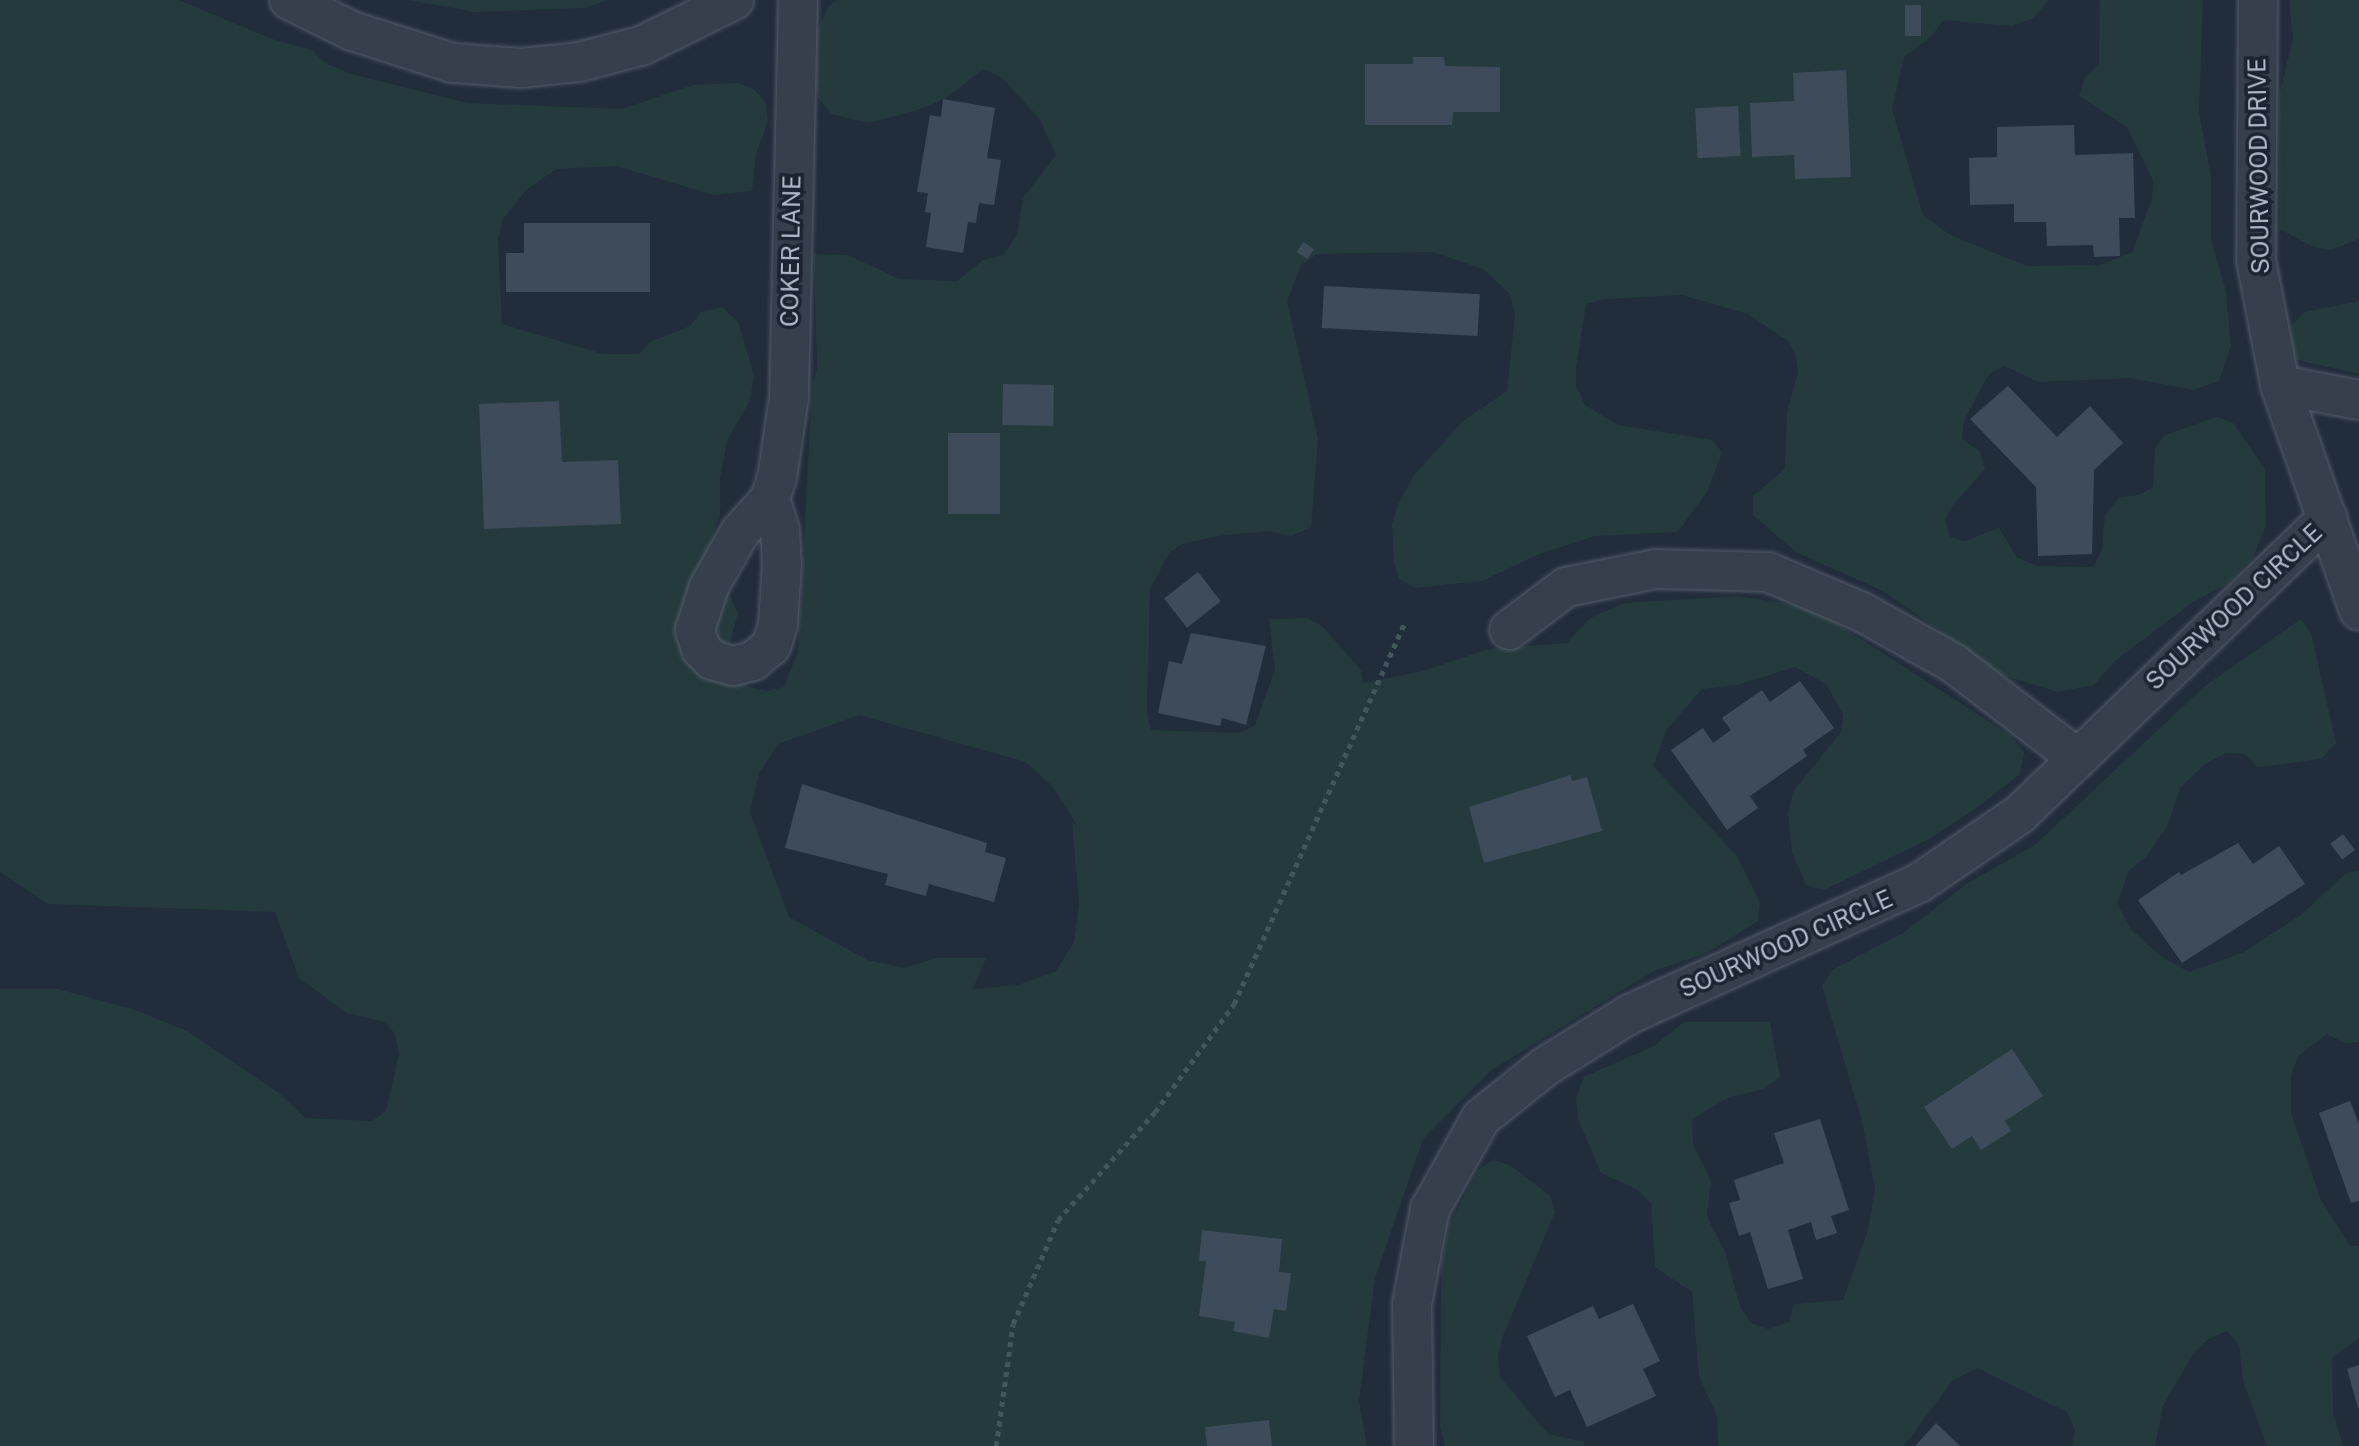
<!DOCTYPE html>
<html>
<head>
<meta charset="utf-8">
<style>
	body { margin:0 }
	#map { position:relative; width:2359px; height:1446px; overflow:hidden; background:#222d3c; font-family:"Public Sans",sans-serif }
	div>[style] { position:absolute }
	.green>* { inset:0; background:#243a3d }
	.building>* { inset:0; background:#3e4b5b; transform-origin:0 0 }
	.path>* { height:4.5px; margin-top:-2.25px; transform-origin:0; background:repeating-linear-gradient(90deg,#42575a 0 5px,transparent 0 10px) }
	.roads { filter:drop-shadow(0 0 2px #545c6a) drop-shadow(0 0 2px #545c6a) }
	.minor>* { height:38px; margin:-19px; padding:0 19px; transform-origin:19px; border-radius:19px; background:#363f4c }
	span { translate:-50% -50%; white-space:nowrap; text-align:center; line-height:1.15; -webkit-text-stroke:7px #1b2431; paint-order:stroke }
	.street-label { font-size:24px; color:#b1b9c8 }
</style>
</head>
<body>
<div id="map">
	<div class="green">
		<i style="clip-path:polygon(evenodd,0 0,179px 0,272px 39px,312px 50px,325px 63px,351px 74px,467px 103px,622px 109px,693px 85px,738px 83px,754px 89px,766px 103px,768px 121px,756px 154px,752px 191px,714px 195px,616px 166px,556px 169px,526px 190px,503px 219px,498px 240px,502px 324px,603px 354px,639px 354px,650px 342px,690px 326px,701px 312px,722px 307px,738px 322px,754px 375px,750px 400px,727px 441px,720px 478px,720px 514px,708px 549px,738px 613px,724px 665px,750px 687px,767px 691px,784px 687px,798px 651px,812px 387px,817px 369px,814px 254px,848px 255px,899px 279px,957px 281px,983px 260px,1004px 255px,1017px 234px,1023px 198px,1056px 155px,1039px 118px,1001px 77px,983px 69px,946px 98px,921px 109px,868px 123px,831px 114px,818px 98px,813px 79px,813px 40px,828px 7px,837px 0,2049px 0,2033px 18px,2012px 26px,1943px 20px,1932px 36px,1904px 57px,1892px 109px,1923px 215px,1950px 235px,2027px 266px,2101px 265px,2132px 252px,2152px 199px,2153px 180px,2127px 127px,2079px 96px,2085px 77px,2099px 64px,2100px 0,2203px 0,2199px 112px,2211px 177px,2211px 239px,2226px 291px,2231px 346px,2219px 381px,2193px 390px,2130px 378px,2039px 382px,2004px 366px,1989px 374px,1964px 420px,1962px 439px,1980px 452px,1985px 469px,1953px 505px,1945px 520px,1950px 537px,1965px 541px,1999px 528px,2017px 557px,2037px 566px,2093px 567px,2102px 550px,2105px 515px,2120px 497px,2139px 495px,2153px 487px,2155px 448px,2165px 435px,2217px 417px,2233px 423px,2265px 469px,2266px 525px,2253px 558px,2227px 584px,2193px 602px,2116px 660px,2094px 685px,2058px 692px,2002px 675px,1883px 591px,1796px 552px,1753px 515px,1753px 496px,1785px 469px,1787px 412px,1798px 373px,1796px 356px,1788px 341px,1748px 314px,1682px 295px,1606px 299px,1586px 304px,1576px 369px,1576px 386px,1585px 405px,1618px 425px,1712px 440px,1722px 452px,1708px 490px,1678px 532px,1595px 536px,1539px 554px,1482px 581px,1415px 588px,1399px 579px,1394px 562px,1392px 524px,1397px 507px,1414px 475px,1463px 421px,1507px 391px,1515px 316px,1510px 294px,1483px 269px,1433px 252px,1317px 254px,1301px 265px,1287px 301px,1318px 439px,1311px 527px,1291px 536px,1269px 531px,1225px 535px,1184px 543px,1170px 552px,1150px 589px,1147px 713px,1151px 730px,1241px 733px,1255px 725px,1275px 670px,1269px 619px,1307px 618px,1322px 626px,1361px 670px,1363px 683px,1423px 671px,1489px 649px,1567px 643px,1590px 618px,1624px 603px,1737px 596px,1811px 607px,2010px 735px,2024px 752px,2020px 774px,1974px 810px,1929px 839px,1824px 890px,1806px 885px,1792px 852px,1788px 814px,1793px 792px,1841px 732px,1843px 715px,1826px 684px,1795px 667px,1737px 685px,1702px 689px,1667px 729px,1653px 766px,1736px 855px,1760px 903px,1758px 921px,1707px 953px,1654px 971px,1493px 1069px,1423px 1139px,1375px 1278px,1359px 1401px,1367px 1446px,0 1446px,0 989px,58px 989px,136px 1010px,189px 1032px,280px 1094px,305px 1118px,372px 1121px,386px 1111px,399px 1054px,395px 1034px,385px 1022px,347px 1013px,299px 978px,275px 912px,48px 904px,0 872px,0 0,859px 715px,1026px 762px,1053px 787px,1077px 825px,1072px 823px,1079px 904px,1074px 942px,1056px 971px,1018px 985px,973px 989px,986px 958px,937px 958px,904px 968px,867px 960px,789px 917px,750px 812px,759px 773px,778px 744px,859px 715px)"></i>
		<i style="clip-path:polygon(407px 0,609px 0,584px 8px,475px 12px)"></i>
		<i style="clip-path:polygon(2289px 0,2359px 0,2359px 239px,2331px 250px,2313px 247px,2280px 229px,2279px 96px,2293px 39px)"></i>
		<i style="clip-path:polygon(2359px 301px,2359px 374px,2297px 360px,2288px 329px,2305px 312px)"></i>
		<i style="clip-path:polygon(2301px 619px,2311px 633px,2336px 743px,2321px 759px,2257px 767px,2245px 754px,2226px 753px,2205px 764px,2180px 788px,2167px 827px,2146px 857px,2129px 870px,2117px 904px,2131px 929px,2159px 955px,2189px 972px,2244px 952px,2301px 915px,2345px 874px,2359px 870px,2359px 1042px,2345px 1043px,2327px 1034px,2298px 1056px,2291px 1076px,2291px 1113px,2321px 1200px,2350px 1246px,2359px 1246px,2359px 1338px,2332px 1358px,2333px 1413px,2343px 1446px,2267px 1446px,2243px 1381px,2239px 1345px,2227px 1331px,2207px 1340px,2193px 1354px,2163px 1406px,2155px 1446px,2072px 1446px,2075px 1430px,2067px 1412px,1977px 1368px,1953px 1380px,1904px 1446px,1718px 1446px,1717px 1415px,1699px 1377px,1692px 1292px,1655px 1267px,1651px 1204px,1638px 1190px,1601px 1173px,1578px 1119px,1576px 1098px,1584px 1077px,1654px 1046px,1684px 1022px,1770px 1022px,1780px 1077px,1764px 1089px,1729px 1097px,1692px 1119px,1693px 1145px,1711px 1181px,1707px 1217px,1726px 1254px,1740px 1307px,1751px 1323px,1768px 1329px,1789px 1322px,1794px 1304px,1843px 1300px,1868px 1230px,1875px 1189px,1862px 1121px,1822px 986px,1832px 970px,1903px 933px,1968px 883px,2035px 845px,2205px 686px)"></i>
		<i style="clip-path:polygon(1493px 1160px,1510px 1165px,1550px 1196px,1555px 1212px,1503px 1336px,1498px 1356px,1500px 1377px,1548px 1434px,1584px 1442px,1584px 1446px,1445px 1446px,1440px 1425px,1441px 1263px,1450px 1223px,1478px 1170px)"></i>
	</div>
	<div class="building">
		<i style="left:1905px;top:5px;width:16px;height:31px"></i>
		<i style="clip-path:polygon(1413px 57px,1444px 57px,1445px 66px,1500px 67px,1500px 112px,1453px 112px,1452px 125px,1365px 125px,1365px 64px,1413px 64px)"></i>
		<i style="clip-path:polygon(1846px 70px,1851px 177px,1795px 179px,1794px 155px,1752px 157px,1750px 103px,1794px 101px,1793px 73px)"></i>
		<i style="clip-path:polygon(943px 99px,995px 108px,987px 158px,1001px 160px,994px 205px,979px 203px,976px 223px,968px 222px,963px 253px,926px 247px,931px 213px,925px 212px,928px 193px,917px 192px,930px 115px,941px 117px)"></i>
		<i style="left:1738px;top:106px;width:50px;height:43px;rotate:87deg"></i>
		<i style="clip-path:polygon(2074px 125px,2075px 155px,2133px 153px,2135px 218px,2119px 218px,2120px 256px,2094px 257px,2093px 245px,2047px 246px,2046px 222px,2014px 222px,2014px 204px,1970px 205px,1969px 158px,1997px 157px,1997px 127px)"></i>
		<i style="clip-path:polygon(524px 223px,650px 223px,650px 292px,506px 292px,506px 253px,524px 253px)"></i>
		<i style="left:1303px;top:242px;width:13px;height:12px;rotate:32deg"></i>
		<i style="left:1324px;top:286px;width:156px;height:42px;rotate:3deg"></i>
		<i style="left:1003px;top:384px;width:51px;height:41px;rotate:1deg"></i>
		<i style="clip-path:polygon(2008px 386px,2057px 437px,2090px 406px,2123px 443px,2094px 470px,2092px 554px,2038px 556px,2036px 487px,1970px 419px)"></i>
		<i style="clip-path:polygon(559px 401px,562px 462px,618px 460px,621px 524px,484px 529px,479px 404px)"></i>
		<i style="left:948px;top:433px;width:52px;height:81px"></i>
		<i style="left:1198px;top:572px;width:37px;height:43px;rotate:52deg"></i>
		<i style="clip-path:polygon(1191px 633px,1266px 646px,1246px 725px,1222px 718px,1220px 726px,1158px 713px,1169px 661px,1182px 664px)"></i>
		<i style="clip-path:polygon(1800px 681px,1834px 728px,1803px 750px,1807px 756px,1750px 796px,1758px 808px,1727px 830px,1671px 750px,1703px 728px,1713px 743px,1731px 730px,1722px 718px,1762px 690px,1770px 702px)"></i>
		<i style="clip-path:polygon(1571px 775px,1572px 781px,1587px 777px,1602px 831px,1484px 863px,1469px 807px)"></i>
		<i style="clip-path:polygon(802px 784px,987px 843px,985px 852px,1006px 858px,994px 902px,929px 884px,926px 896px,885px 885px,888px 874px,785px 848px)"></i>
		<i style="left:2343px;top:834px;width:20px;height:16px;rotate:53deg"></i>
		<i style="clip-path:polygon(2238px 843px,2253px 864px,2279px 846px,2305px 884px,2182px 963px,2138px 900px,2179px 872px,2181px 875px)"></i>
		<i style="clip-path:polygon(2012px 1049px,2043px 1096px,2005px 1121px,2011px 1131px,1981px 1150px,1972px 1136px,1952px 1149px,1924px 1107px)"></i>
		<i style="clip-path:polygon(2350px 1101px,2359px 1124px,2359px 1201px,2351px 1203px,2319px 1113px)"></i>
		<i style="clip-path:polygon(1820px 1119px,1849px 1210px,1831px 1216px,1837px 1233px,1816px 1240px,1811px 1222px,1788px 1230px,1803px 1279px,1768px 1289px,1750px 1232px,1739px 1236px,1729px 1203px,1740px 1200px,1734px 1180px,1784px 1163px,1774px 1133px)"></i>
		<i style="clip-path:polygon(1202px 1230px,1282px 1239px,1279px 1272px,1291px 1273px,1286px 1311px,1274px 1309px,1269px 1338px,1233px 1331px,1235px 1322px,1199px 1316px,1206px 1261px,1199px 1261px)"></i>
		<i style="clip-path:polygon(1633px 1304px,1660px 1361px,1643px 1369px,1656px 1396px,1587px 1427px,1570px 1390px,1555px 1397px,1527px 1336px,1593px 1306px,1599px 1319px)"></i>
		<i style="clip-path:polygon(2359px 1365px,2359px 1408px,2358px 1408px,2347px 1369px)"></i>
		<i style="clip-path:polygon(1269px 1420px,1272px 1446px,1207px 1446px,1205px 1427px)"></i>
		<i style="clip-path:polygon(1936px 1423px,1960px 1446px,1915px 1446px)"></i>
	</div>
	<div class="path">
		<i style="left:996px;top:1446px;width:123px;rotate:-82.1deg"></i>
		<i style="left:1013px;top:1324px;width:113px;rotate:-66.6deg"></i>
		<i style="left:1058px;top:1220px;width:145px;rotate:-48.1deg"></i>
		<i style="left:1155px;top:1112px;width:134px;rotate:-53.8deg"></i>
		<i style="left:1234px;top:1004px;width:419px;rotate:-65.9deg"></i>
	</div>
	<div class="roads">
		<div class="minor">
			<i style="left:289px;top:0;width:70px;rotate:26.2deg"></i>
			<i style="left:352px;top:31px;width:105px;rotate:17.7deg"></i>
			<i style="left:452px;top:63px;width:69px;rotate:4.1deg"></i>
			<i style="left:521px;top:68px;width:58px;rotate:-5.9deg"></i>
			<i style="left:579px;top:62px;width:64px;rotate:-14.5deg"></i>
			<i style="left:641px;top:46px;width:104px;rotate:-26.3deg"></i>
			<i style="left:2258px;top:0;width:260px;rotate:90.4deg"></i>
			<i style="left:2256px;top:260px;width:127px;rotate:79.1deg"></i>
			<i style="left:2280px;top:385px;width:239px;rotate:70.7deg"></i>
			<i style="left:2280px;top:385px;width:80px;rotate:10.8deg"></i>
			<i style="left:770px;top:499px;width:33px;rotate:72deg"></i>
			<i style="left:780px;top:530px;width:33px;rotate:87deg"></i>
			<i style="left:782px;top:563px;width:62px;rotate:93.7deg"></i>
			<i style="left:778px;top:625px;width:22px;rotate:108deg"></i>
			<i style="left:771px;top:646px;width:23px;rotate:140deg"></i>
			<i style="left:753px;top:661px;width:21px;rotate:166deg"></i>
			<i style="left:733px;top:666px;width:22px;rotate:-164deg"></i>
			<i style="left:712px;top:660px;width:16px;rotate:-135deg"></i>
			<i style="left:701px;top:649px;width:20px;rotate:-108deg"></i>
			<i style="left:695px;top:630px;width:45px;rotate:-72deg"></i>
			<i style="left:709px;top:587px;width:63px;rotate:-60.6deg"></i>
			<i style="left:740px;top:532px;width:45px;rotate:-47.7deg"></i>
			<i style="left:770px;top:499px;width:22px;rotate:-72deg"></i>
			<i style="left:777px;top:478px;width:81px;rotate:-81.5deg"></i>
			<i style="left:789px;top:398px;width:398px;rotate:-88.7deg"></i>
			<i style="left:1509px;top:630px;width:71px;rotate:-37deg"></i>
			<i style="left:1566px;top:587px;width:91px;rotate:-11.4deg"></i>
			<i style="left:1655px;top:569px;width:113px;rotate:1.5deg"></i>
			<i style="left:1768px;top:572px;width:102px;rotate:23.1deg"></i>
			<i style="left:1862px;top:612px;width:104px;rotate:29.3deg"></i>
			<i style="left:1953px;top:663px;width:155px;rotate:37.4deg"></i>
			<i style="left:1414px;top:1446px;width:142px;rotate:-90.8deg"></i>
			<i style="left:1412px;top:1304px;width:97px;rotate:-79.3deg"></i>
			<i style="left:1430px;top:1209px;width:104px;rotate:-60.7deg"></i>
			<i style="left:1481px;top:1118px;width:83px;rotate:-38.7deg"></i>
			<i style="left:1546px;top:1066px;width:99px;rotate:-31.8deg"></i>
			<i style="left:1630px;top:1014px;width:317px;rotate:-24.4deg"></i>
			<i style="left:1919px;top:883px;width:122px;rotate:-34.3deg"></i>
			<i style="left:2020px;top:814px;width:427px;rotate:-43.9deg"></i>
		</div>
	</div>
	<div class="street-label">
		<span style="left:2259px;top:166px;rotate:-91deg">SOURWOOD DRIVE</span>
		<span style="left:791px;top:251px;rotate:-89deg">COKER LANE</span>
		<span style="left:2234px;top:607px;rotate:-43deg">SOURWOOD CIRCLE</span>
		<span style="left:1786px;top:944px;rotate:-24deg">SOURWOOD CIRCLE</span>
	</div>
</div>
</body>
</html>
